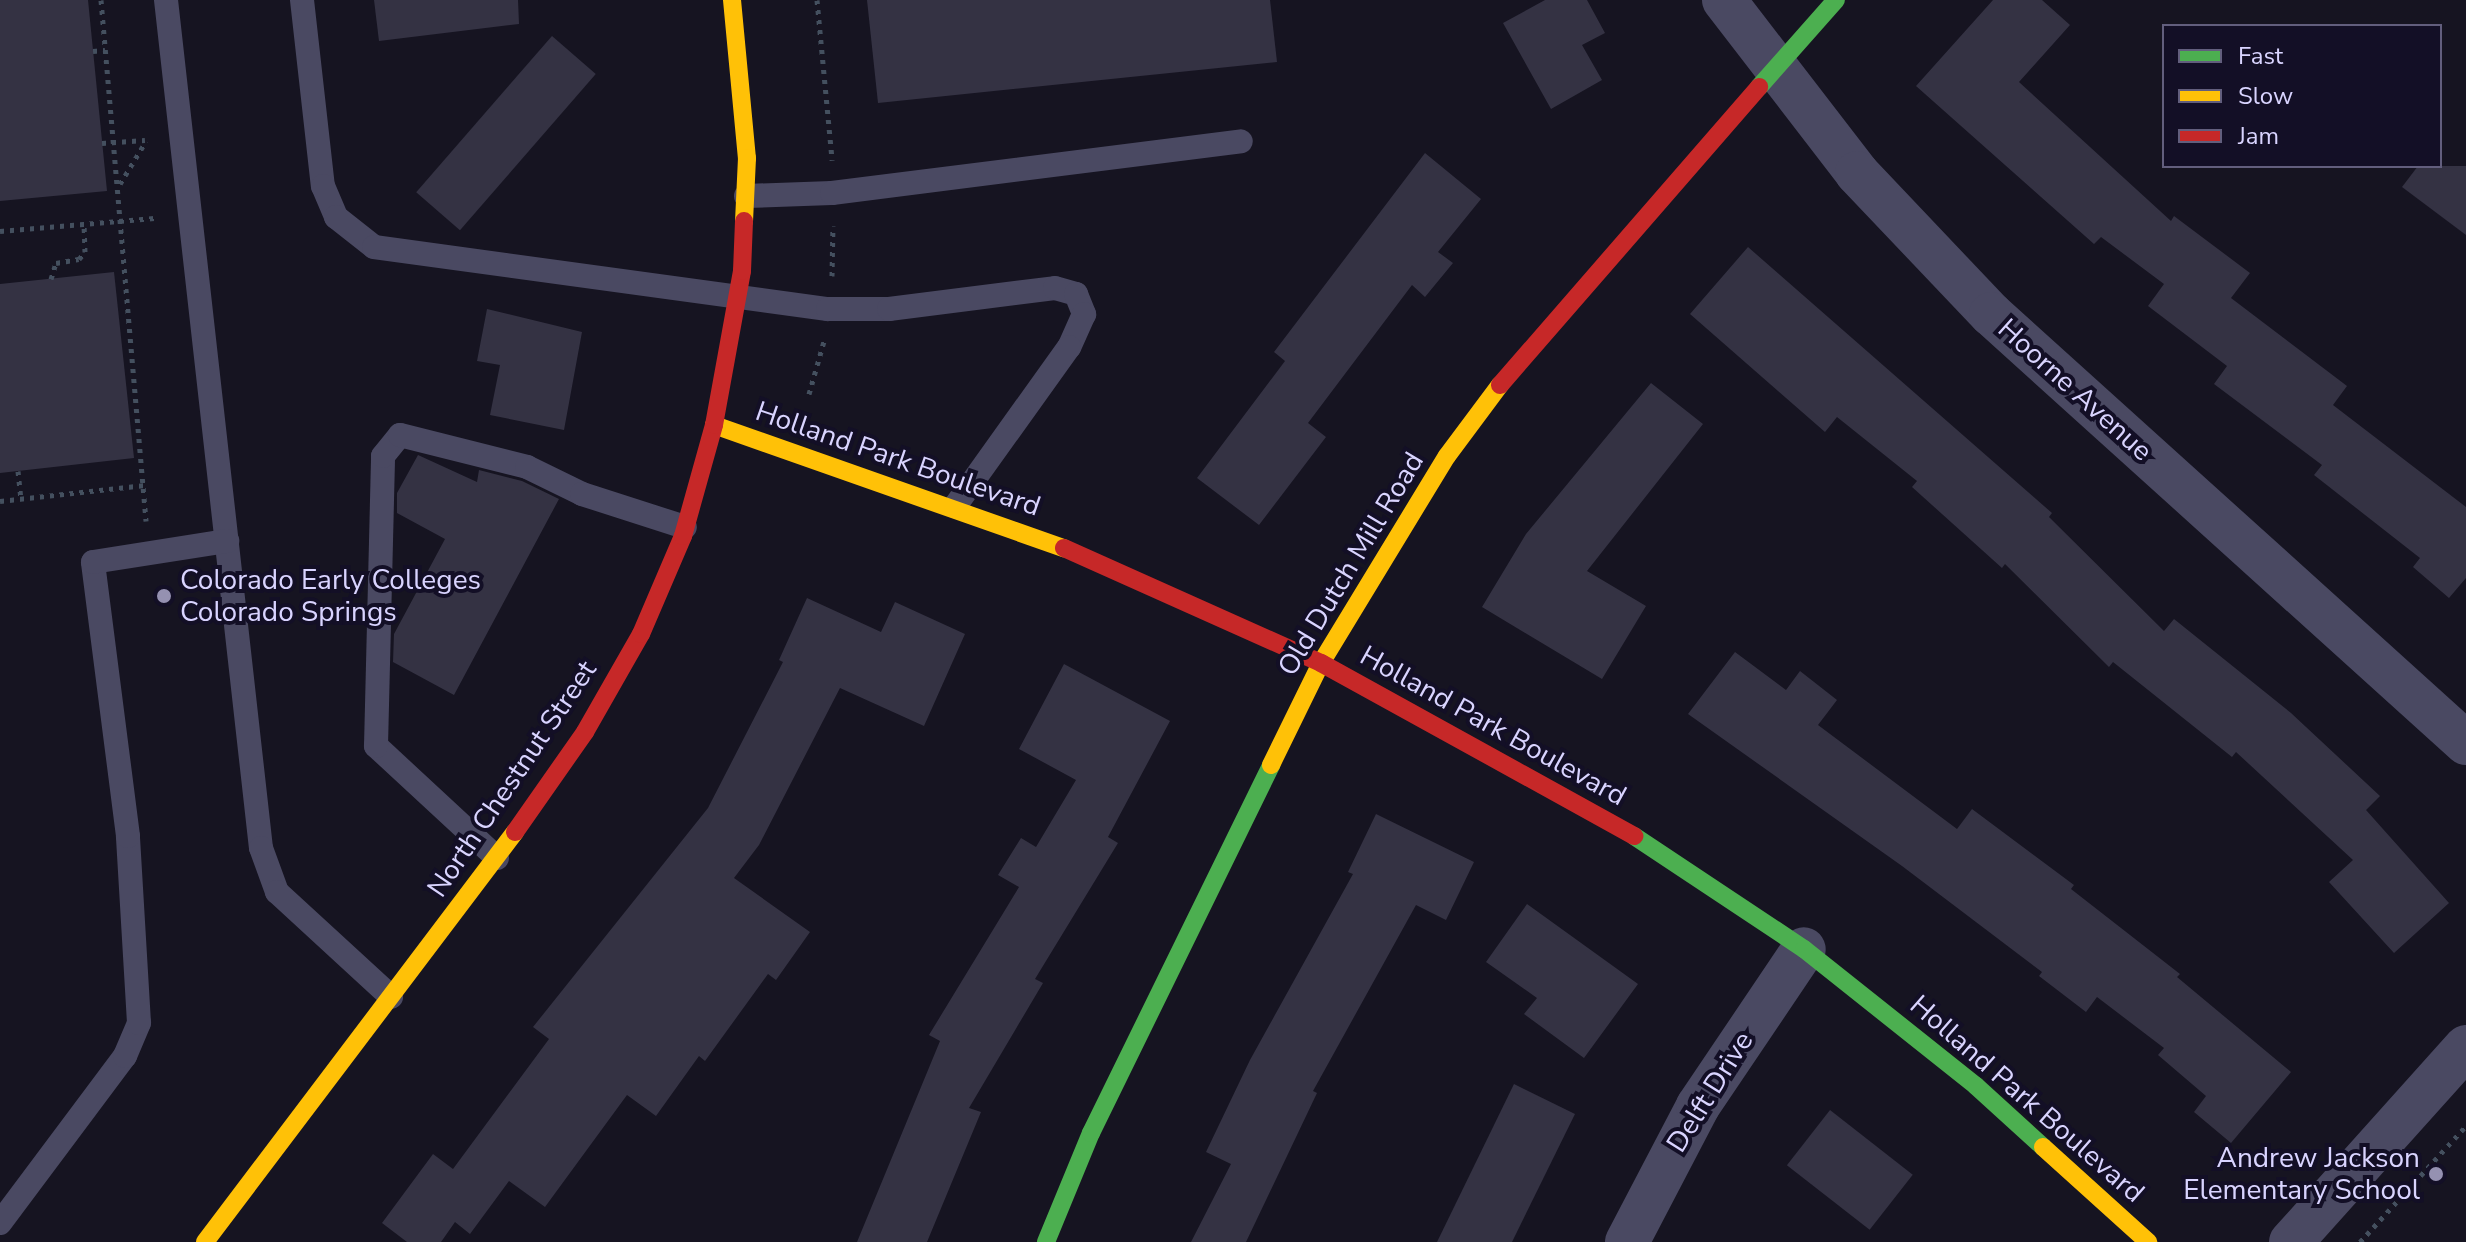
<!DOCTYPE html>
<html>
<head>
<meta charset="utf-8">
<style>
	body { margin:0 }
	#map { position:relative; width:2466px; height:1242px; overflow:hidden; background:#161421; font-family:"Nunito Sans",sans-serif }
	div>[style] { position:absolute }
	.building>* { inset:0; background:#343243; transform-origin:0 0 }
	.path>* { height:5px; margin-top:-2.5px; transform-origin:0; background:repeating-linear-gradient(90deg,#44505f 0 4px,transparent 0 10px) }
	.lane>* { height:24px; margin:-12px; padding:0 12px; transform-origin:12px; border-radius:12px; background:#4a4962 }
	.street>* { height:44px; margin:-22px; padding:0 22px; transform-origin:22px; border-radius:22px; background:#4a4962 }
	.fast>* { height:18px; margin:-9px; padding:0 9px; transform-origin:9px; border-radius:9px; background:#4caf50 }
	.slow>* { height:18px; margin:-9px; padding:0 9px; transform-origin:9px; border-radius:9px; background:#ffc107 }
	.jam>* { height:18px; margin:-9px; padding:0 9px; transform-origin:9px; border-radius:9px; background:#c62828 }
	.dots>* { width:22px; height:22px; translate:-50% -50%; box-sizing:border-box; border:4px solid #130f26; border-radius:50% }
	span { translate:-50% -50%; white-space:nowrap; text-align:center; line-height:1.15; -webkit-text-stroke:8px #130f26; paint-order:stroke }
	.street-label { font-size:28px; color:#d9d4ff }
	.poi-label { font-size:28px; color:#d9d4ff }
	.left { translate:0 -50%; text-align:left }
	.right { translate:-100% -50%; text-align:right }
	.legend { position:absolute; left:2162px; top:24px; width:280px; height:144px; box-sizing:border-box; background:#130f26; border:2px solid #625e7d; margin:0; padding:10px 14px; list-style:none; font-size:24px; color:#d9d4ff }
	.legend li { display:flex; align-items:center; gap:16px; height:40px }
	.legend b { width:40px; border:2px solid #625e7d }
</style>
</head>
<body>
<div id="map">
	<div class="building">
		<i style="clip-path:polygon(0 0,88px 0,107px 191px,0 201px)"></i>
		<i style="clip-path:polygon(374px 0,518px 0,519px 24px,379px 41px)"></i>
		<i style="clip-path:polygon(867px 0,1270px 0,1277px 62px,878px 103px)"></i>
		<i style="clip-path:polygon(1545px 0,1587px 0,1605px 33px,1582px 45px,1602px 80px,1551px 109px,1503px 23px)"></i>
		<i style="clip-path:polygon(1993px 0,2042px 0,2070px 25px,2019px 82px,2171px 221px,2174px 216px,2250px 273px,2231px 298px,2347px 386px,2333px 405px,2466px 507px,2466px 578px,2449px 598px,2413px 567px,2420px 558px,2314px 475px,2322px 465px,2214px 384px,2227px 366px,2148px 306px,2164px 284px,2101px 237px,2094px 244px,1916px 86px)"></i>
		<i style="left:552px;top:36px;width:58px;height:207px;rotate:41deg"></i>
		<i style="clip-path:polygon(1425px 153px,1481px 199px,1438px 252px,1453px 263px,1425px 297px,1412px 285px,1308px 423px,1326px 437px,1259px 525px,1197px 478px,1285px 361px,1274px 352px)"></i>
		<i style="clip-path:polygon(2418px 166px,2466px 166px,2466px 235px,2402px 187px)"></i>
		<i style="clip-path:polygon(1748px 247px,2052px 513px,2049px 517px,2164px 631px,2174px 619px,2291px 713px,2380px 796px,2366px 810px,2449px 903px,2394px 953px,2329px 882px,2353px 860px,2236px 752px,2232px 757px,2113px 662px,2109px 667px,2005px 564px,2002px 568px,1912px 487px,1917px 481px,1837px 417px,1825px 432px,1690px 314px)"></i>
		<i style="clip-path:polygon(114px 272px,134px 458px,0 473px,0 284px)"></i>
		<i style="clip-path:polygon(487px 309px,582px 332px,564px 430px,490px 415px,500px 365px,477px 361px)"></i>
		<i style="clip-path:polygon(1651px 383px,1703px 424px,1587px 571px,1646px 606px,1602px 679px,1482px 607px,1526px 534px)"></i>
		<i style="clip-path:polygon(418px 455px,477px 482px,479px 470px,522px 481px,559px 499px,454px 695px,393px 662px,394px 634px,445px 539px,397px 513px,397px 493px)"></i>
		<i style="clip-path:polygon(807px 598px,881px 632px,895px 602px,965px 634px,924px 726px,840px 688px,759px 845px,734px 878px,810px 932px,776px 980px,768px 974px,705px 1061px,699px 1056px,656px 1116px,627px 1095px,545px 1207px,509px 1181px,470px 1234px,455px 1222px,441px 1242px,407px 1242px,382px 1223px,433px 1154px,453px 1169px,549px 1039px,533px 1027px,708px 808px,783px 662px,779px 660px)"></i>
		<i style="clip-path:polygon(1735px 652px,1786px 690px,1800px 671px,1837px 700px,1818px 725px,1957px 829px,1972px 809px,2074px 885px,2071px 889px,2180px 974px,2177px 977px,2291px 1072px,2231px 1143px,2194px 1112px,2206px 1096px,2158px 1055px,2164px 1048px,2097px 997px,2086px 1012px,2039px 976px,2042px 972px,1902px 866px,1688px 714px)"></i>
		<i style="clip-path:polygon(1064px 664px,1170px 721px,1108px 837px,1118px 843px,1035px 979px,1043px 983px,969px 1108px,981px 1112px,927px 1242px,857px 1242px,940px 1041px,929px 1035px,1019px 887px,998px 875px,1021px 838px,1036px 847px,1076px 780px,1019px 749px)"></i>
		<i style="clip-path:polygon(1376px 814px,1474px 862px,1446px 920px,1416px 905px,1313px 1091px,1317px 1093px,1246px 1242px,1191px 1242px,1231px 1164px,1206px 1152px,1250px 1060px,1353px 874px,1348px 872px)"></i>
		<i style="clip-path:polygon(1527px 904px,1638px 984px,1584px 1058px,1524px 1014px,1537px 998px,1486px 962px)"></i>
		<i style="clip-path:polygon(1514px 1084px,1575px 1114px,1512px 1242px,1437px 1242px)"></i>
		<i style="left:1830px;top:1110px;width:105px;height:70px;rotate:38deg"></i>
	</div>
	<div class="path">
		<i style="left:101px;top:0;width:523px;rotate:85.06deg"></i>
		<i style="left:817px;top:0;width:161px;rotate:84.6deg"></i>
		<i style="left:93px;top:51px;width:12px;rotate:-5deg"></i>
		<i style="left:102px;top:143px;width:43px;rotate:-4deg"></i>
		<i style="left:120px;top:184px;width:50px;rotate:-58.8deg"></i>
		<i style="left:0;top:231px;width:155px;rotate:-4.8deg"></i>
		<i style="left:832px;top:276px;width:50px;rotate:-88.9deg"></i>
		<i style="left:51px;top:279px;width:17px;rotate:-73deg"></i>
		<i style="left:56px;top:263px;width:23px;rotate:-10deg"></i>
		<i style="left:79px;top:259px;width:9px;rotate:-49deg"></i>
		<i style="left:85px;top:252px;width:28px;rotate:-92deg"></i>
		<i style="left:809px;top:394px;width:55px;rotate:-74.2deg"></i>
		<i style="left:18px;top:471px;width:28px;rotate:84deg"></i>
		<i style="left:0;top:501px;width:146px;rotate:-6.3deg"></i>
		<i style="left:2360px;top:1242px;width:157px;rotate:-47.6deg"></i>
	</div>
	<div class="lane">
		<i style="left:166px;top:0;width:853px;rotate:83.61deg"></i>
		<i style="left:261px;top:848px;width:47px;rotate:70deg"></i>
		<i style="left:277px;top:892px;width:155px;rotate:42.6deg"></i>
		<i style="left:302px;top:0;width:187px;rotate:83.6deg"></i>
		<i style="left:323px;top:186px;width:34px;rotate:67deg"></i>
		<i style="left:336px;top:217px;width:48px;rotate:38.3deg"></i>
		<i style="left:374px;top:247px;width:458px;rotate:7.8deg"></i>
		<i style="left:828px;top:309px;width:61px"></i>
		<i style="left:889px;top:309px;width:167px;rotate:-7.2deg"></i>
		<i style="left:1055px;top:288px;width:22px;rotate:16deg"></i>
		<i style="left:1076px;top:294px;width:22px;rotate:68deg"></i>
		<i style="left:1084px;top:314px;width:36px;rotate:114deg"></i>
		<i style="left:1069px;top:347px;width:196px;rotate:125.6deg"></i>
		<i style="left:746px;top:196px;width:86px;rotate:-2deg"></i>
		<i style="left:832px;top:193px;width:412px;rotate:-7.2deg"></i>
		<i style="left:497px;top:858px;width:165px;rotate:-137.2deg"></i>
		<i style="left:376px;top:746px;width:290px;rotate:-88.6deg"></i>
		<i style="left:383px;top:456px;width:27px;rotate:-51deg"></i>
		<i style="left:400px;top:435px;width:131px;rotate:14.1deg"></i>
		<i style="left:527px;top:467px;width:61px;rotate:26.1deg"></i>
		<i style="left:582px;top:494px;width:108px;rotate:17.8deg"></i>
		<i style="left:0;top:1223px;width:209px;rotate:-53.2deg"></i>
		<i style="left:125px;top:1056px;width:36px;rotate:-67deg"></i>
		<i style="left:139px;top:1023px;width:187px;rotate:-93.4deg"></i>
		<i style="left:128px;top:836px;width:276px;rotate:-97.3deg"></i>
		<i style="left:93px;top:562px;width:136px;rotate:-8.9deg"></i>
	</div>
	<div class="street">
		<i style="left:1724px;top:0;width:218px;rotate:52.4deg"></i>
		<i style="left:1857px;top:173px;width:195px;rotate:46.5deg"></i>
		<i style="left:1991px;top:314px;width:640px;rotate:42.09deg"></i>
		<i style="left:1627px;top:1242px;width:153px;rotate:-62.4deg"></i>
		<i style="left:1698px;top:1106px;width:189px;rotate:-56deg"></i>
		<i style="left:2291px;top:1242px;width:262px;rotate:-48.1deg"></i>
	</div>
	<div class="fast">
		<i style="left:1759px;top:87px;width:116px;rotate:-48.5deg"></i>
		<i style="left:1634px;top:836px;width:204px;rotate:33.6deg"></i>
		<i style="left:1804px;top:949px;width:220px;rotate:38.5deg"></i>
		<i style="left:1976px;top:1086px;width:91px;rotate:42.3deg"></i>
		<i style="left:1046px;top:1242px;width:118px;rotate:-67.6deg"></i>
		<i style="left:1091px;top:1133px;width:410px;rotate:-63.9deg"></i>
	</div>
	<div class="slow">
		<i style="left:732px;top:0;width:159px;rotate:84.6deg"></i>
		<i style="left:747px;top:158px;width:63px;rotate:92.7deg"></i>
		<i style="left:714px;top:425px;width:371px;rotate:19.4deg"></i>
		<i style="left:1271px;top:765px;width:114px;rotate:-63.9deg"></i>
		<i style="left:1321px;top:663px;width:242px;rotate:-58.7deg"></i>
		<i style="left:1447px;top:456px;width:89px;rotate:-53.3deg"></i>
		<i style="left:2043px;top:1147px;width:142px;rotate:42.1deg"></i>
		<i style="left:205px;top:1242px;width:514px;rotate:-52.91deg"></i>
	</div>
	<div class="jam">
		<i style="left:1500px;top:385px;width:395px;rotate:-49deg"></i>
		<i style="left:1064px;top:548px;width:282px;rotate:24.1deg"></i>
		<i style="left:1321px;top:663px;width:358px;rotate:28.9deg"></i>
		<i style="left:515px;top:832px;width:122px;rotate:-55deg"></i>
		<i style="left:585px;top:732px;width:113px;rotate:-60.3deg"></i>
		<i style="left:641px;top:634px;width:107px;rotate:-66.8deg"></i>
		<i style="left:683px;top:536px;width:115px;rotate:-74.4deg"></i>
		<i style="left:714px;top:425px;width:157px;rotate:-79.7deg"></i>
		<i style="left:742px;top:271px;width:50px;rotate:-87.7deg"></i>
	</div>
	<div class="dots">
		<i style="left:164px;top:596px;background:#9591b1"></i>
		<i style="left:2436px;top:1174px;background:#9591b1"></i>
	</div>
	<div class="street-label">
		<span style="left:2075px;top:390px;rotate:42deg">Hoorne Avenue</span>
		<span style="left:898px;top:459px;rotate:19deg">Holland Park Boulevard</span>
		<span style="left:1351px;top:564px;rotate:-59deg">Old Dutch Mill Road</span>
		<span style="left:1493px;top:726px;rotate:29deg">Holland Park Boulevard</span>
		<span style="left:512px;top:779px;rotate:-56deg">North Chestnut Street</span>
		<span style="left:1710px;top:1092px;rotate:-58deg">Delft Drive</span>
		<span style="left:2027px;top:1099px;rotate:41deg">Holland Park Boulevard</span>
	</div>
	<div class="poi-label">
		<span class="left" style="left:180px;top:596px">Colorado Early Colleges<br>Colorado Springs</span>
		<span class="right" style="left:2420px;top:1174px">Andrew Jackson<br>Elementary School</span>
	</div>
	<ul class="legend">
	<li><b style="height:10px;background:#4caf50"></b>Fast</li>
	<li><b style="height:10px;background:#ffc107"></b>Slow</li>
	<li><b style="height:10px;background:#c62828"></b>Jam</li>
	</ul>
</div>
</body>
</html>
